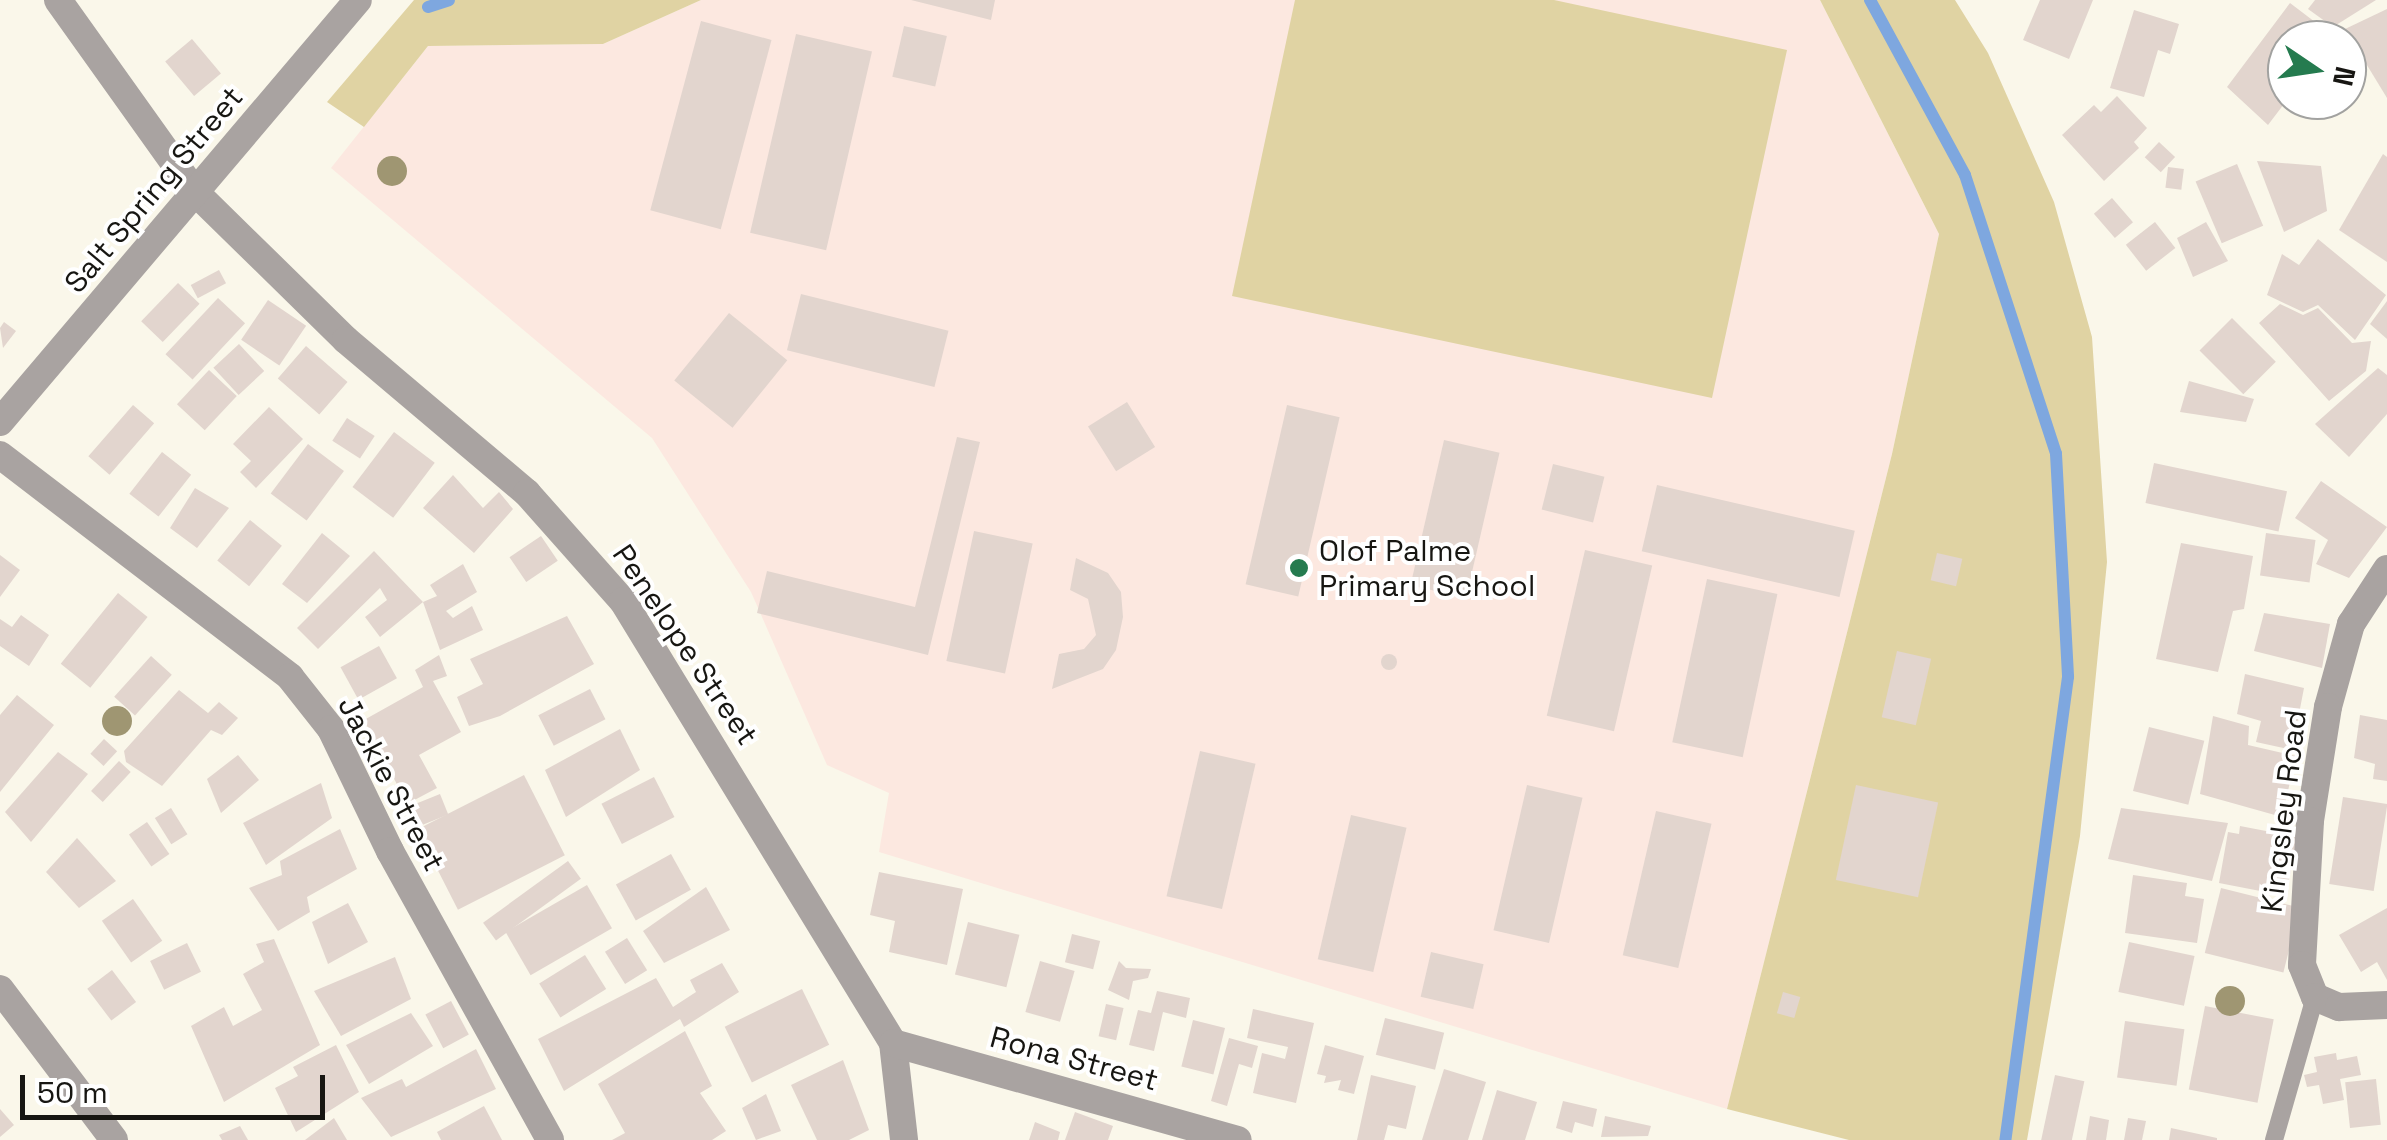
<!DOCTYPE html>
<html>
<head>
<meta charset="utf-8">
<style>
	body { margin:0 }
	#map { position:relative; width:2387px; height:1140px; overflow:hidden; background:#faf7ea; font-family:"Space Grotesk",sans-serif }
	div>[style] { position:absolute }
	.education>* { inset:0; background:#fce8e0 }
	.green>* { inset:0; background:#e0d3a3 }
	.stream>* { height:12px; margin:-6px; padding:0 6px; transform-origin:6px; border-radius:6px; background:#7ea7df }
	.building>* { inset:0; background:#e2d5ce; transform-origin:0 0 }
	.round { border-radius:50% }
	.service>* { height:18px; margin:-9px; padding:0 9px; transform-origin:9px; border-radius:9px; background:#a9a3a1 }
	.minor>* { height:28px; margin:-14px; padding:0 14px; transform-origin:14px; border-radius:14px; background:#a9a3a1 }
	.tertiary>* { height:28px; margin:-14px; padding:0 14px; transform-origin:14px; border-radius:14px; background:#a9a3a1 }
	.trees>* { width:30px; height:30px; margin:-15px; border-radius:50%; background:#9f9672 }
	.dots>* { width:28px; height:28px; translate:-50% -50%; box-sizing:border-box; border:5px solid #fff; border-radius:50% }
	span { translate:-50% -50%; white-space:nowrap; text-align:center; line-height:1.15; -webkit-text-stroke:8px #fff; paint-order:stroke }
	.street-label { font-size:30px; color:#171612 }
	.poi-label { font-size:30px; color:#171612 }
	.left { translate:0 -50%; text-align:left }
	.north { position:absolute; left:2267px; top:20px; width:100px; height:100px; box-sizing:border-box; background:#fff; border:2px solid #a2a2a0; border-radius:50%; rotate:103deg; font-size:28px; font-weight:700; line-height:40px; text-align:center; color:#171612 }
	.north::after { content:''; display:block; margin:auto; width:35px; height:45px; background:#257b4f; clip-path:polygon(50% 0,100% 100%,50% 72%,0 100%) }
	.scale { position:absolute; left:20px; top:1075px; width:305px; height:45px; box-sizing:border-box; border:5px solid #171612; border-top:0; padding-left:12px; font-size:30px; line-height:35px; white-space:nowrap; color:#171612; -webkit-text-stroke:8px #fff; paint-order:stroke }
</style>
</head>
<body>
<div id="map">
	<div class="education">
		<i style="clip-path:polygon(701px 0,1820px 0,1939px 234px,1892px 454px,1727px 1109px,879px 852px,889px 793px,827px 765px,751px 592px,652px 438px,331px 168px,428px 46px,603px 44px)"></i>
	</div>
	<div class="green">
		<i style="clip-path:polygon(414px 0,701px 0,603px 44px,428px 46px,364px 127px,327px 102px)"></i>
		<i style="clip-path:polygon(1295px 0,1554px 0,1787px 50px,1712px 398px,1232px 296px)"></i>
		<i style="clip-path:polygon(1820px 0,1955px 0,1988px 53px,2054px 202px,2092px 337px,2107px 562px,2080px 836px,2027px 1140px,1849px 1140px,1727px 1109px,1892px 454px,1939px 234px)"></i>
	</div>
	<div class="stream">
		<i style="left:1870px;top:0;width:199px;rotate:61.5deg"></i>
		<i style="left:1965px;top:175px;width:293px;rotate:71.9deg"></i>
		<i style="left:2056px;top:454px;width:223px;rotate:86.9deg"></i>
		<i style="left:2068px;top:677px;width:467px;rotate:97.7deg"></i>
		<i style="left:428px;top:7px;width:22px;rotate:-18deg"></i>
	</div>
	<div class="building">
		<i style="clip-path:polygon(911px 0,995px 0,991px 20px)"></i>
		<i style="clip-path:polygon(2040px 0,2093px 0,2069px 59px,2023px 40px)"></i>
		<i style="clip-path:polygon(2315px 0,2376px 0,2333px 27px,2308px 9px)"></i>
		<i style="clip-path:polygon(2290px 3px,2336px 38px,2287px 40px,2287px 100px,2268px 125px,2227px 87px)"></i>
		<i style="clip-path:polygon(2387px 9px,2387px 98px,2345px 29px)"></i>
		<i style="clip-path:polygon(2134px 10px,2179px 24px,2170px 54px,2158px 50px,2144px 97px,2110px 88px)"></i>
		<i style="left:701px;top:21px;width:73px;height:196px;rotate:15deg"></i>
		<i style="left:904px;top:26px;width:44px;height:52px;rotate:13deg"></i>
		<i style="left:796px;top:34px;width:78px;height:204px;rotate:13deg"></i>
		<i style="left:192px;top:39px;width:45px;height:35px;rotate:50deg"></i>
		<i style="clip-path:polygon(2117px 96px,2147px 128px,2134px 142px,2139px 148px,2104px 181px,2062px 135px,2094px 105px,2101px 112px)"></i>
		<i style="left:2159px;top:142px;width:22px;height:21px;rotate:43deg"></i>
		<i style="clip-path:polygon(2383px 154px,2387px 157px,2387px 262px,2339px 230px)"></i>
		<i style="clip-path:polygon(2257px 161px,2321px 166px,2327px 211px,2284px 232px)"></i>
		<i style="left:2237px;top:164px;width:67px;height:45px;rotate:67deg"></i>
		<i style="left:2168px;top:167px;width:16px;height:21px;rotate:7deg"></i>
		<i style="left:2112px;top:198px;width:32px;height:24px;rotate:49deg"></i>
		<i style="left:2155px;top:222px;width:33px;height:37px;rotate:52deg"></i>
		<i style="clip-path:polygon(2206px 222px,2228px 261px,2193px 277px,2177px 238px)"></i>
		<i style="clip-path:polygon(2318px 239px,2386px 295px,2355px 340px,2318px 305px,2303px 312px,2267px 295px,2282px 254px,2299px 265px)"></i>
		<i style="left:219px;top:270px;width:15px;height:32px;rotate:62deg"></i>
		<i style="left:178px;top:283px;width:30px;height:53px;rotate:44deg"></i>
		<i style="left:801px;top:294px;width:152px;height:58px;rotate:14deg"></i>
		<i style="left:218px;top:298px;width:37px;height:77px;rotate:43deg"></i>
		<i style="left:268px;top:300px;width:46px;height:48px;rotate:34deg"></i>
		<i style="clip-path:polygon(2387px 301px,2387px 339px,2370px 324px)"></i>
		<i style="clip-path:polygon(2280px 304px,2303px 315px,2318px 308px,2352px 343px,2371px 341px,2366px 371px,2329px 401px,2259px 323px)"></i>
		<i style="left:729px;top:313px;width:75px;height:87px;rotate:39deg"></i>
		<i style="left:2232px;top:318px;width:62px;height:46px;rotate:45deg"></i>
		<i style="clip-path:polygon(4px 322px,16px 331px,3px 348px,0 328px)"></i>
		<i style="left:239px;top:344px;width:37px;height:35px;rotate:47deg"></i>
		<i style="left:306px;top:346px;width:55px;height:43px;rotate:41deg"></i>
		<i style="clip-path:polygon(2378px 368px,2387px 375px,2387px 414px,2349px 457px,2315px 424px)"></i>
		<i style="left:209px;top:370px;width:38px;height:47px;rotate:43deg"></i>
		<i style="clip-path:polygon(2189px 381px,2254px 399px,2246px 422px,2180px 412px)"></i>
		<i style="left:1127px;top:402px;width:53px;height:46px;rotate:58deg"></i>
		<i style="left:133px;top:405px;width:28px;height:68px;rotate:41deg"></i>
		<i style="left:1287px;top:405px;width:54px;height:184px;rotate:13deg"></i>
		<i style="clip-path:polygon(269px 407px,303px 439px,256px 488px,240px 472px,251px 461px,233px 444px)"></i>
		<i style="left:347px;top:418px;width:33px;height:27px;rotate:33deg"></i>
		<i style="left:394px;top:432px;width:51px;height:69px;rotate:37deg"></i>
		<i style="clip-path:polygon(957px 437px,980px 442px,928px 655px,757px 613px,767px 571px,915px 607px)"></i>
		<i style="left:1444px;top:440px;width:57px;height:149px;rotate:13deg"></i>
		<i style="left:308px;top:444px;width:45px;height:62px;rotate:37deg"></i>
		<i style="left:162px;top:452px;width:37px;height:53px;rotate:38deg"></i>
		<i style="left:2154px;top:463px;width:136px;height:41px;rotate:12deg"></i>
		<i style="left:1553px;top:464px;width:53px;height:47px;rotate:14deg"></i>
		<i style="clip-path:polygon(453px 475px,483px 508px,499px 492px,513px 509px,474px 553px,423px 508px)"></i>
		<i style="clip-path:polygon(2321px 481px,2387px 527px,2349px 578px,2316px 564px,2328px 540px,2295px 518px)"></i>
		<i style="left:1657px;top:485px;width:203px;height:68px;rotate:13deg"></i>
		<i style="clip-path:polygon(195px 488px,229px 508px,197px 548px,170px 528px)"></i>
		<i style="left:250px;top:520px;width:41px;height:52px;rotate:39deg"></i>
		<i style="left:974px;top:531px;width:60px;height:133px;rotate:12deg"></i>
		<i style="clip-path:polygon(322px 533px,350px 556px,307px 603px,282px 584px)"></i>
		<i style="left:2266px;top:533px;width:50px;height:43px;rotate:8deg"></i>
		<i style="left:541px;top:536px;width:30px;height:38px;rotate:56deg"></i>
		<i style="clip-path:polygon(2181px 543px,2253px 556px,2244px 609px,2233px 611px,2218px 672px,2156px 659px)"></i>
		<i style="left:1585px;top:550px;width:69px;height:170px;rotate:13deg"></i>
		<i style="clip-path:polygon(374px 551px,423px 602px,380px 637px,365px 617px,387px 600px,380px 588px,318px 649px,297px 628px)"></i>
		<i style="left:1937px;top:553px;width:26px;height:28px;rotate:13deg"></i>
		<i style="clip-path:polygon(0 555px,20px 570px,0 597px)"></i>
		<i style="clip-path:polygon(1076px 558px,1108px 573px,1121px 592px,1123px 617px,1116px 650px,1103px 669px,1052px 689px,1059px 654px,1084px 649px,1096px 635px,1088px 599px,1070px 590px)"></i>
		<i style="clip-path:polygon(463px 564px,477px 592px,446px 611px,453px 618px,472px 606px,483px 630px,440px 650px,423px 602px,437px 596px,430px 585px)"></i>
		<i style="left:1707px;top:579px;width:72px;height:167px;rotate:12deg"></i>
		<i style="left:118px;top:593px;width:38px;height:91px;rotate:39deg"></i>
		<i style="clip-path:polygon(2264px 613px,2330px 624px,2322px 668px,2254px 651px)"></i>
		<i style="clip-path:polygon(21px 615px,49px 635px,29px 666px,0 646px,0 619px,12px 627px)"></i>
		<i style="clip-path:polygon(567px 616px,594px 664px,500px 716px,469px 726px,457px 697px,483px 684px,470px 659px)"></i>
		<i style="left:379px;top:646px;width:37px;height:44px;rotate:61deg"></i>
		<i style="left:1897px;top:651px;width:35px;height:68px;rotate:13deg"></i>
		<i class="round" style="left:1381px;top:654px;width:16px;height:16px"></i>
		<i style="clip-path:polygon(439px 655px,447px 676px,433px 681px,461px 732px,419px 755px,437px 788px,407px 804px,364px 720px,423px 687px,415px 670px)"></i>
		<i style="left:151px;top:656px;width:28px;height:55px;rotate:42deg"></i>
		<i style="clip-path:polygon(2245px 674px,2304px 688px,2292px 750px,2256px 742px,2261px 721px,2237px 714px)"></i>
		<i style="left:590px;top:689px;width:34px;height:58px;rotate:63deg"></i>
		<i style="clip-path:polygon(179px 690px,208px 713px,219px 702px,238px 718px,222px 735px,211px 730px,162px 786px,126px 762px,124px 751px)"></i>
		<i style="clip-path:polygon(17px 695px,54px 725px,0 792px,0 715px)"></i>
		<i style="clip-path:polygon(2360px 715px,2387px 720px,2387px 781px,2373px 779px,2375px 764px,2354px 758px)"></i>
		<i style="clip-path:polygon(2213px 716px,2249px 726px,2248px 745px,2296px 756px,2282px 817px,2200px 794px)"></i>
		<i style="left:2149px;top:727px;width:57px;height:66px;rotate:14deg"></i>
		<i style="clip-path:polygon(620px 729px,640px 770px,566px 817px,545px 770px)"></i>
		<i style="left:104px;top:739px;width:18px;height:20px;rotate:43deg"></i>
		<i style="left:1200px;top:751px;width:57px;height:149px;rotate:13deg"></i>
		<i style="clip-path:polygon(58px 752px,88px 774px,31px 842px,5px 812px)"></i>
		<i style="clip-path:polygon(238px 755px,259px 780px,221px 813px,207px 779px)"></i>
		<i style="left:119px;top:761px;width:16px;height:41px;rotate:43deg"></i>
		<i style="left:524px;top:775px;width:90px;height:120px;rotate:63deg"></i>
		<i style="left:654px;top:777px;width:45px;height:59px;rotate:63deg"></i>
		<i style="clip-path:polygon(321px 783px,332px 818px,266px 865px,243px 823px)"></i>
		<i style="left:1527px;top:785px;width:57px;height:149px;rotate:13deg"></i>
		<i style="left:1856px;top:785px;width:84px;height:97px;rotate:12deg"></i>
		<i style="left:440px;top:794px;width:22px;height:36px;rotate:68deg"></i>
		<i style="left:2343px;top:797px;width:45px;height:88px;rotate:9deg"></i>
		<i style="left:171px;top:808px;width:31px;height:19px;rotate:58deg"></i>
		<i style="clip-path:polygon(2121px 808px,2228px 823px,2212px 881px,2108px 859px)"></i>
		<i style="left:1656px;top:811px;width:57px;height:148px;rotate:13deg"></i>
		<i style="left:1351px;top:815px;width:57px;height:148px;rotate:13deg"></i>
		<i style="left:147px;top:822px;width:39px;height:22px;rotate:55deg"></i>
		<i style="clip-path:polygon(2240px 826px,2297px 837px,2286px 896px,2219px 883px,2228px 832px,2239px 834px)"></i>
		<i style="clip-path:polygon(340px 829px,357px 869px,307px 897px,310px 912px,278px 931px,249px 888px,282px 875px,280px 861px)"></i>
		<i style="clip-path:polygon(77px 838px,116px 881px,79px 908px,46px 872px)"></i>
		<i style="left:671px;top:854px;width:41px;height:63px;rotate:61deg"></i>
		<i style="left:568px;top:861px;width:22px;height:105px;rotate:54deg"></i>
		<i style="clip-path:polygon(879px 872px,963px 889px,947px 965px,889px 952px,895px 921px,870px 915px)"></i>
		<i style="clip-path:polygon(2133px 875px,2187px 883px,2185px 896px,2204px 899px,2197px 943px,2125px 933px)"></i>
		<i style="left:587px;top:885px;width:50px;height:94px;rotate:60deg"></i>
		<i style="clip-path:polygon(706px 887px,730px 930px,664px 963px,643px 931px)"></i>
		<i style="left:2221px;top:888px;width:81px;height:67px;rotate:14deg"></i>
		<i style="left:133px;top:899px;width:51px;height:38px;rotate:55deg"></i>
		<i style="clip-path:polygon(348px 903px,368px 942px,328px 964px,312px 922px)"></i>
		<i style="clip-path:polygon(2387px 908px,2387px 980px,2377px 962px,2361px 972px,2339px 935px)"></i>
		<i style="left:968px;top:922px;width:53px;height:54px;rotate:14deg"></i>
		<i style="left:1072px;top:934px;width:29px;height:29px;rotate:14deg"></i>
		<i style="left:627px;top:938px;width:38px;height:26px;rotate:58deg"></i>
		<i style="clip-path:polygon(274px 939px,320px 1045px,224px 1102px,191px 1026px,224px 1007px,233px 1026px,262px 1010px,243px 974px,264px 962px,256px 944px)"></i>
		<i style="left:2129px;top:942px;width:67px;height:51px;rotate:12deg"></i>
		<i style="left:187px;top:943px;width:32px;height:41px;rotate:64deg"></i>
		<i style="left:1431px;top:952px;width:54px;height:46px;rotate:13deg"></i>
		<i style="left:585px;top:955px;width:40px;height:54px;rotate:58deg"></i>
		<i style="clip-path:polygon(395px 957px,411px 999px,341px 1036px,314px 991px)"></i>
		<i style="left:1040px;top:961px;width:36px;height:53px;rotate:16deg"></i>
		<i style="clip-path:polygon(1119px 961px,1126px 968px,1151px 969px,1148px 978px,1133px 981px,1129px 1000px,1108px 990px)"></i>
		<i style="clip-path:polygon(722px 963px,739px 992px,684px 1027px,680px 1019px,564px 1091px,538px 1039px,656px 978px,673px 1007px,696px 992px,690px 980px)"></i>
		<i style="left:112px;top:970px;width:40px;height:31px;rotate:53deg"></i>
		<i style="left:802px;top:989px;width:62px;height:86px;rotate:64deg"></i>
		<i style="clip-path:polygon(1157px 991px,1190px 998px,1186px 1018px,1163px 1012px,1154px 1051px,1129px 1045px,1138px 1010px,1151px 1013px)"></i>
		<i style="left:1783px;top:992px;width:18px;height:22px;rotate:16deg"></i>
		<i style="left:451px;top:1001px;width:38px;height:29px;rotate:62deg"></i>
		<i style="left:1106px;top:1004px;width:18px;height:33px;rotate:13deg"></i>
		<i style="left:2205px;top:1006px;width:70px;height:85px;rotate:11deg"></i>
		<i style="clip-path:polygon(1253px 1009px,1314px 1023px,1296px 1103px,1253px 1093px,1262px 1053px,1285px 1059px,1288px 1047px,1247px 1038px)"></i>
		<i style="clip-path:polygon(411px 1013px,433px 1046px,369px 1084px,346px 1045px)"></i>
		<i style="left:1385px;top:1018px;width:61px;height:38px;rotate:14deg"></i>
		<i style="left:1193px;top:1020px;width:33px;height:48px;rotate:14deg"></i>
		<i style="left:2125px;top:1021px;width:60px;height:57px;rotate:8deg"></i>
		<i style="clip-path:polygon(685px 1031px,712px 1086px,700px 1093px,726px 1131px,712px 1140px,612px 1140px,625px 1133px,598px 1084px)"></i>
		<i style="clip-path:polygon(1229px 1038px,1258px 1046px,1252px 1068px,1239px 1064px,1227px 1106px,1211px 1101px)"></i>
		<i style="clip-path:polygon(336px 1045px,359px 1092px,296px 1132px,275px 1088px,298px 1076px,293px 1067px)"></i>
		<i style="clip-path:polygon(1325px 1045px,1364px 1056px,1354px 1094px,1338px 1090px,1341px 1080px,1324px 1083px,1326px 1076px,1317px 1074px)"></i>
		<i style="clip-path:polygon(476px 1049px,496px 1089px,391px 1137px,361px 1098px,402px 1079px,406px 1087px)"></i>
		<i style="clip-path:polygon(2336px 1053px,2337px 1060px,2357px 1056px,2361px 1075px,2340px 1079px,2344px 1100px,2323px 1104px,2319px 1085px,2307px 1087px,2304px 1075px,2317px 1072px,2314px 1057px)"></i>
		<i style="clip-path:polygon(843px 1060px,869px 1130px,849px 1140px,817px 1140px,791px 1085px)"></i>
		<i style="clip-path:polygon(1444px 1069px,1486px 1082px,1468px 1140px,1422px 1140px)"></i>
		<i style="clip-path:polygon(1371px 1075px,1416px 1086px,1406px 1129px,1388px 1125px,1384px 1140px,1357px 1140px)"></i>
		<i style="left:2055px;top:1075px;width:30px;height:67px;rotate:12deg"></i>
		<i style="left:2376px;top:1079px;width:46px;height:31px;rotate:84deg"></i>
		<i style="clip-path:polygon(1497px 1090px,1537px 1102px,1525px 1140px,1482px 1140px)"></i>
		<i style="clip-path:polygon(766px 1094px,781px 1131px,756px 1140px,742px 1108px)"></i>
		<i style="clip-path:polygon(1563px 1101px,1597px 1109px,1593px 1127px,1575px 1122px,1572px 1133px,1556px 1128px)"></i>
		<i style="clip-path:polygon(484px 1106px,502px 1140px,441px 1140px,437px 1132px)"></i>
		<i style="clip-path:polygon(0 1109px,14px 1125px,0 1137px)"></i>
		<i style="clip-path:polygon(1075px 1112px,1113px 1126px,1108px 1140px,1065px 1140px)"></i>
		<i style="clip-path:polygon(1605px 1116px,1651px 1126px,1648px 1136px,1601px 1137px)"></i>
		<i style="clip-path:polygon(2090px 1116px,2109px 1120px,2106px 1140px,2086px 1140px)"></i>
		<i style="clip-path:polygon(334px 1118px,347px 1140px,305px 1140px)"></i>
		<i style="clip-path:polygon(2128px 1118px,2146px 1121px,2142px 1140px,2124px 1140px)"></i>
		<i style="clip-path:polygon(1035px 1122px,1060px 1132px,1058px 1140px,1029px 1140px)"></i>
		<i style="clip-path:polygon(240px 1126px,248px 1140px,222px 1140px,219px 1135px)"></i>
		<i style="clip-path:polygon(2171px 1128px,2217px 1138px,2217px 1140px,2169px 1140px)"></i>
	</div>
	<div class="service">
		<i style="left:2274px;top:1140px;width:149px;rotate:-74deg"></i>
	</div>
	<div class="minor">
		<i style="left:58px;top:0;width:236px;rotate:54.5deg"></i>
		<i style="left:195px;top:192px;width:211px;rotate:44.4deg"></i>
		<i style="left:346px;top:340px;width:237px;rotate:40.2deg"></i>
		<i style="left:527px;top:493px;width:144px;rotate:48.4deg"></i>
		<i style="left:623px;top:601px;width:518px;rotate:58.58deg"></i>
		<i style="left:893px;top:1043px;width:98px;rotate:83.5deg"></i>
		<i style="left:0;top:422px;width:553px;rotate:-49.69deg"></i>
		<i style="left:0;top:455px;width:365px;rotate:37.4deg"></i>
		<i style="left:290px;top:677px;width:66px;rotate:51.7deg"></i>
		<i style="left:331px;top:729px;width:136px;rotate:64.2deg"></i>
		<i style="left:390px;top:851px;width:330px;rotate:61deg"></i>
		<i style="left:2387px;top:569px;width:66px;rotate:123.2deg"></i>
		<i style="left:2351px;top:624px;width:86px;rotate:105.5deg"></i>
		<i style="left:2328px;top:707px;width:115px;rotate:99deg"></i>
		<i style="left:2310px;top:821px;width:144px;rotate:93.2deg"></i>
		<i style="left:2302px;top:965px;width:35px;rotate:68deg"></i>
		<i style="left:2315px;top:997px;width:26px;rotate:23deg"></i>
		<i style="left:2339px;top:1007px;width:48px;rotate:-2.4deg"></i>
		<i style="left:893px;top:1043px;width:358px;rotate:15.7deg"></i>
	</div>
	<div class="tertiary">
		<i style="left:0;top:989px;width:189px;rotate:52.9deg"></i>
	</div>
	<div class="trees">
		<i style="left:392px;top:171px"></i>
		<i style="left:117px;top:721px"></i>
		<i style="left:2230px;top:1001px"></i>
	</div>
	<div class="dots">
		<i style="left:1299px;top:568px;background:#257b4f"></i>
	</div>
	<div class="street-label">
		<span style="left:154px;top:190px;rotate:-50deg">Salt Spring Street</span>
		<span style="left:685px;top:645px;rotate:56deg">Penelope Street</span>
		<span style="left:391px;top:784px;rotate:62deg">Jackie Street</span>
		<span style="left:2284px;top:811px;rotate:-83deg">Kingsley Road</span>
		<span style="left:1074px;top:1059px;rotate:15deg">Rona Street</span>
	</div>
	<div class="poi-label">
		<span class="left" style="left:1319px;top:568px">Olof Palme<br>Primary School</span>
	</div>
	<div class="north">N</div>
	<div class="scale">50 m</div>
</div>
</body>
</html>
